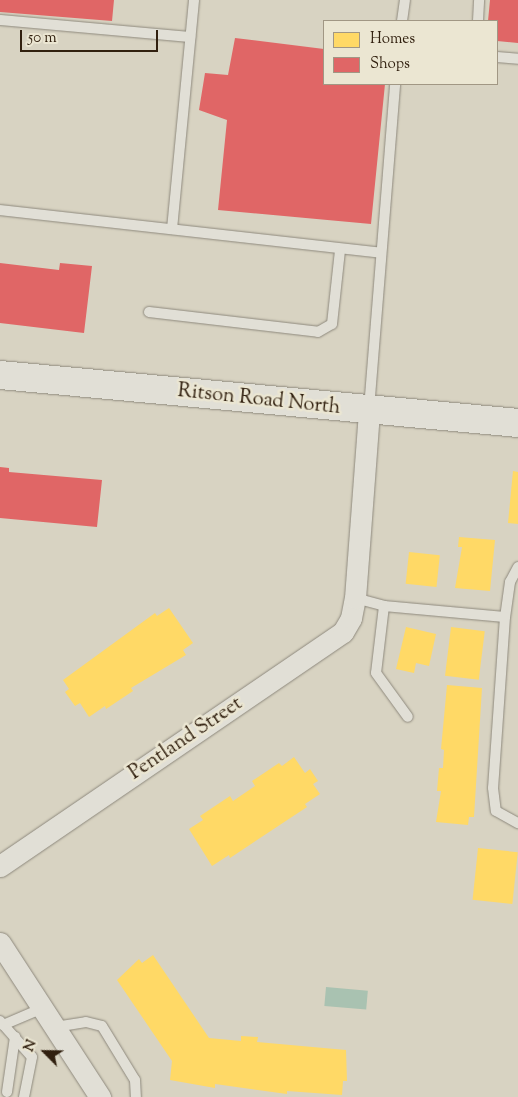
<!DOCTYPE html>
<html>
<head>
<meta charset="utf-8">
<style>
	body { margin:0 }
	#map { position:relative; width:518px; height:1097px; overflow:hidden; background:#d8d3c2; font-family:"Sorts Mill Goudy",serif }
	div>[style] { position:absolute }
	.water>* { inset:0; background:#a9c2b1; transform-origin:0 0 }
	.homes>* { inset:0; background:#ffd966; transform-origin:0 0 }
	.shops>* { inset:0; background:#e06666 }
	.roads { filter:drop-shadow(0 0 1px #8e897d) drop-shadow(0 0 1px #8e897d) }
	.lane>* { height:10px; margin:-5px; padding:0 5px; transform-origin:5px; border-radius:5px; background:#e1dfd6 }
	.street>* { height:21px; margin:-10.5px; padding:0 10.5px; transform-origin:10.5px; border-radius:10.5px; background:#e1dfd6 }
	.secondary>* { height:28px; margin:-14px; padding:0 14px; transform-origin:14px; border-radius:14px; background:#e1dfd6 }
	span { translate:-50% -50%; white-space:nowrap; text-align:center; line-height:1.15; -webkit-text-stroke:5px #ebe6d2; paint-order:stroke }
	.street-label { font-size:20px; color:#31200f }
	.legend { position:absolute; left:323px; top:20px; width:175px; height:65px; box-sizing:border-box; background:#ebe6d2; border:1px solid #a19784; margin:0; padding:6px 9px; list-style:none; font-size:15px; color:#31200f }
	.legend li { display:flex; align-items:center; gap:10px; height:25px }
	.legend b { width:25px; border:1px solid #a19784 }
	.north { position:absolute; left:20px; top:1027px; width:50px; height:50px; -webkit-text-stroke:4px #ebe6d2; paint-order:stroke; rotate:293deg; font-size:14px; font-weight:700; line-height:20px; text-align:center; color:#31200f }
	.north::after { content:''; display:block; margin:auto; width:18px; height:22px; background:#31200f; clip-path:polygon(50% 0,100% 100%,50% 72%,0 100%) }
	.scale { position:absolute; left:20px; top:30px; width:138px; height:22px; box-sizing:border-box; border:2px solid #31200f; border-top:0; padding-left:6px; font-size:15px; line-height:18px; white-space:nowrap; color:#31200f; -webkit-text-stroke:4px #ebe6d2; paint-order:stroke }
</style>
</head>
<body>
<div id="map">
	<div class="water">
		<i style="left:326px;top:987px;width:42px;height:19px;rotate:5deg"></i>
	</div>
	<div class="homes">
		<i style="clip-path:polygon(513px 471px,518px 472px,518px 524px,508px 523px)"></i>
		<i style="clip-path:polygon(459px 537px,495px 540px,490px 591px,455px 588px,462px 547px,458px 547px)"></i>
		<i style="left:409px;top:552px;width:31px;height:32px;rotate:6deg"></i>
		<i style="clip-path:polygon(169px 608px,193px 643px,183px 650px,186px 655px,131px 688px,133px 691px,106px 709px,105px 706px,89px 717px,80px 703px,75px 706px,65px 692px,69px 689px,63px 680px,155px 613px,157px 616px)"></i>
		<i style="clip-path:polygon(406px 627px,436px 634px,429px 666px,416px 663px,414px 673px,396px 669px)"></i>
		<i style="left:451px;top:627px;width:34px;height:49px;rotate:7deg"></i>
		<i style="clip-path:polygon(447px 685px,482px 688px,474px 817px,469px 817px,468px 825px,436px 822px,441px 791px,437px 791px,439px 768px,443px 768px,444px 750px,441px 749px)"></i>
		<i style="clip-path:polygon(294px 757px,305px 773px,310px 769px,318px 781px,313px 784px,320px 794px,305px 804px,307px 807px,230px 858px,229px 855px,212px 866px,189px 829px,203px 820px,200px 816px,230px 796px,233px 801px,255px 786px,252px 781px,279px 763px,282px 766px)"></i>
		<i style="left:478px;top:848px;width:40px;height:52px;rotate:6deg"></i>
		<i style="clip-path:polygon(153px 955px,209px 1038px,241px 1041px,241px 1036px,258px 1037px,257px 1042px,346px 1050px,347px 1081px,343px 1081px,342px 1095px,287px 1091px,287px 1094px,215px 1084px,215px 1088px,170px 1080px,172px 1061px,117px 980px,139px 959px,142px 963px)"></i>
	</div>
	<div class="shops">
		<i style="clip-path:polygon(0 0,114px 0,112px 21px,0 12px)"></i>
		<i style="clip-path:polygon(490px 0,518px 0,518px 43px,497px 41px,497px 21px,488px 21px)"></i>
		<i style="clip-path:polygon(235px 38px,324px 49px,324px 84px,385px 84px,371px 224px,218px 210px,227px 120px,199px 110px,205px 73px,228px 75px)"></i>
		<i style="clip-path:polygon(0 263px,59px 270px,60px 263px,92px 266px,84px 333px,0 323px)"></i>
		<i style="clip-path:polygon(0 467px,9px 468px,9px 472px,102px 480px,97px 527px,0 518px)"></i>
	</div>
	<div class="roads">
		<div class="lane">
			<i style="left:0;top:20px;width:191px;rotate:5.1deg"></i>
			<i style="left:402px;top:21px;width:21px;rotate:-82deg"></i>
			<i style="left:478px;top:21px;width:21px;rotate:-87deg"></i>
			<i style="left:497px;top:57px;width:21px;rotate:5deg"></i>
			<i style="left:0;top:210px;width:383px;rotate:6.4deg"></i>
			<i style="left:172px;top:229px;width:230px;rotate:-84.5deg"></i>
			<i style="left:149px;top:312px;width:170px;rotate:6.7deg"></i>
			<i style="left:318px;top:332px;width:16px;rotate:-30deg"></i>
			<i style="left:332px;top:324px;width:74px;rotate:-83.8deg"></i>
			<i style="left:369px;top:409px;width:326px;rotate:-85.4deg"></i>
			<i style="left:518px;top:567px;width:17px;rotate:118deg"></i>
			<i style="left:510px;top:582px;width:35px;rotate:98deg"></i>
			<i style="left:505px;top:617px;width:171px;rotate:94deg"></i>
			<i style="left:493px;top:788px;width:23px;rotate:83deg"></i>
			<i style="left:496px;top:811px;width:25px;rotate:29deg"></i>
			<i style="left:355px;top:598px;width:30px;rotate:15deg"></i>
			<i style="left:384px;top:606px;width:121px;rotate:5.2deg"></i>
			<i style="left:384px;top:606px;width:67px;rotate:96.8deg"></i>
			<i style="left:376px;top:673px;width:54px;rotate:54deg"></i>
			<i style="left:0;top:1021px;width:48px;rotate:48.4deg"></i>
			<i style="left:32px;top:1057px;width:41px;rotate:101.3deg"></i>
			<i style="left:3px;top:1025px;width:43px;rotate:-23deg"></i>
			<i style="left:55px;top:1027px;width:31px;rotate:-9deg"></i>
			<i style="left:86px;top:1022px;width:16px;rotate:14deg"></i>
			<i style="left:102px;top:1026px;width:63px;rotate:58.6deg"></i>
			<i style="left:135px;top:1080px;width:17px;rotate:87deg"></i>
			<i style="left:7px;top:1092px;width:56px;rotate:-81.7deg"></i>
		</div>
		<div class="street">
			<i style="left:0;top:866px;width:415px;rotate:-34.3deg"></i>
			<i style="left:343px;top:632px;width:16px;rotate:-60deg"></i>
			<i style="left:351px;top:618px;width:20px;rotate:-79deg"></i>
			<i style="left:355px;top:598px;width:188px;rotate:-85.7deg"></i>
			<i style="left:0;top:943px;width:184px;rotate:57deg"></i>
		</div>
		<div class="secondary">
			<i style="left:0;top:375px;width:520px;rotate:5.29deg"></i>
		</div>
	</div>
	<div class="street-label">
		<span style="left:259px;top:400px;rotate:6deg">Ritson Road North</span>
		<span style="left:186px;top:739px;rotate:-34deg">Pentland Street</span>
	</div>
	<ul class="legend">
	<li><b style="height:14px;background:#ffd966"></b>Homes</li>
	<li><b style="height:14px;background:#e06666"></b>Shops</li>
	</ul>
	<div class="north">N</div>
	<div class="scale">50 m</div>
</div>
</body>
</html>
